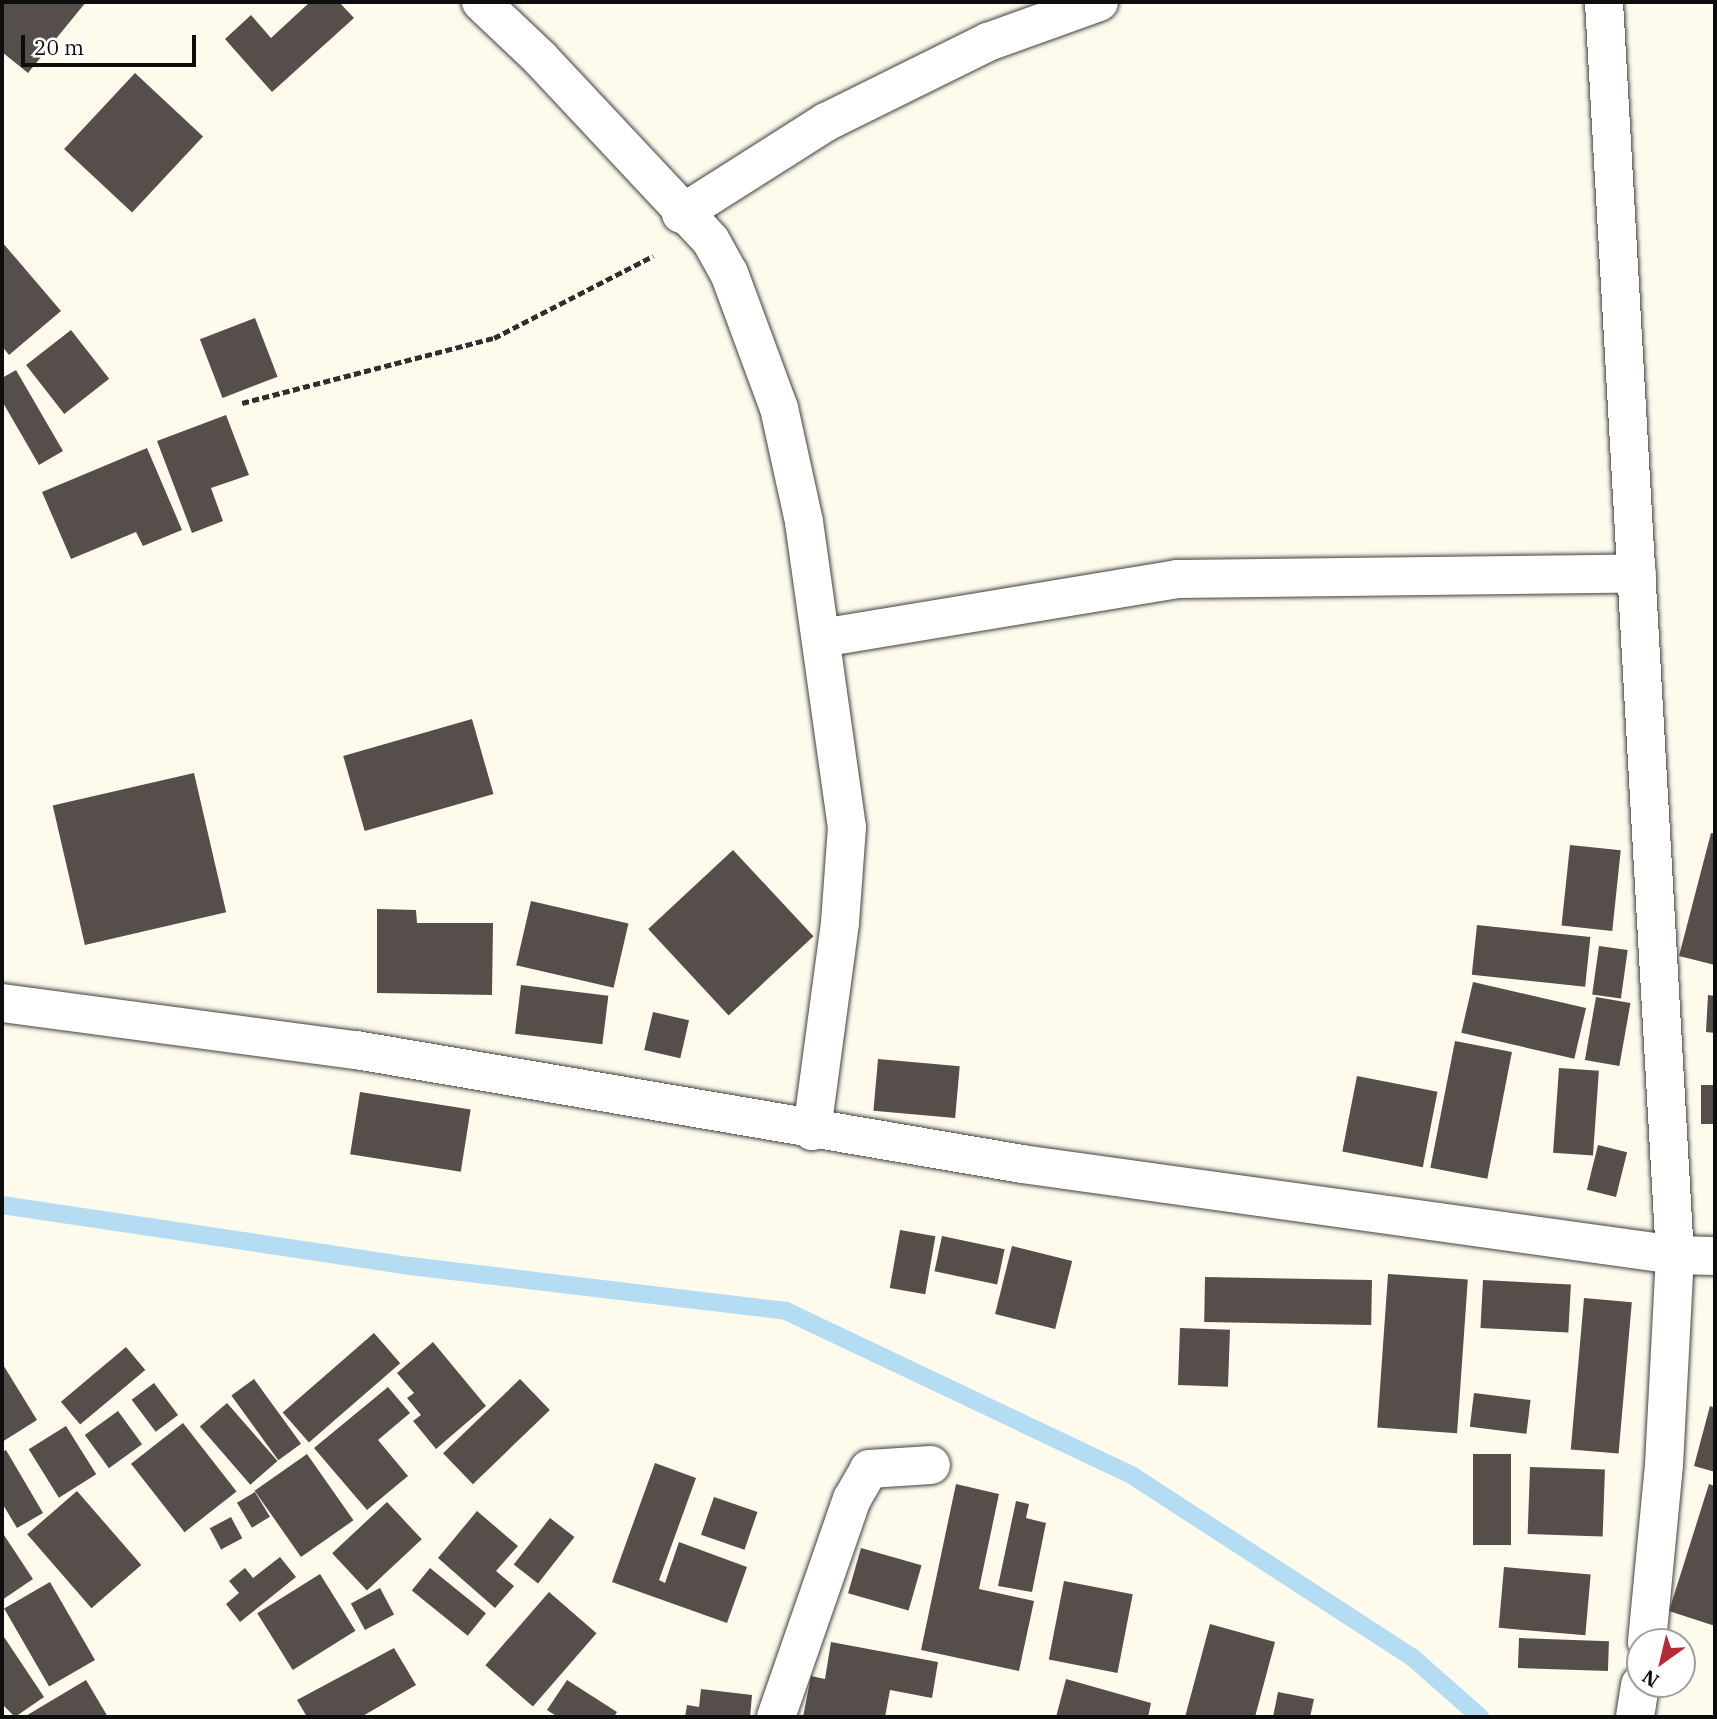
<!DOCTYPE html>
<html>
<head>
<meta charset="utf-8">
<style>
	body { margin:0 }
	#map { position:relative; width:1717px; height:1719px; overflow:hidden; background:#fefbed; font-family:"IBM Plex Serif",serif }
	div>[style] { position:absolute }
	.stream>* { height:18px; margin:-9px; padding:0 9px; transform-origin:9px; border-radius:9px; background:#b4ddf4 }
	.building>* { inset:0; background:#554e4a; transform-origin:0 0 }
	.path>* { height:4.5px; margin-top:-2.25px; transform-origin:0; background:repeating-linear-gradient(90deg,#2f2f2f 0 7px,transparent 0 10.5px) }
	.roads { filter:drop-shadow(0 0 2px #404040) drop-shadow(0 0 2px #404040) }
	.minor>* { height:38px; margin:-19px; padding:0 19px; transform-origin:19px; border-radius:19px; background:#fff }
	.tertiary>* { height:38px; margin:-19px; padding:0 19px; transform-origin:19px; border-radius:19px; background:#fff }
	span { translate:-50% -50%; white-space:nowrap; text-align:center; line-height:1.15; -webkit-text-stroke:7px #fff; paint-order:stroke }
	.frame { position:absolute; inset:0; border:4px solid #0d0d0d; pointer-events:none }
	.north { position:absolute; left:1626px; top:1628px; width:70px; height:70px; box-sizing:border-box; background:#fff; border:2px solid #9e9e9e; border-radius:50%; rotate:214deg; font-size:19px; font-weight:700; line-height:28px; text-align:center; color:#0d0d0d }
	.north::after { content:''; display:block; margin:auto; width:24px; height:32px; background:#b72a33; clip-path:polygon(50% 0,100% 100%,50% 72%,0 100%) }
	.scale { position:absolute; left:21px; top:35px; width:175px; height:32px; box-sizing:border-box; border:4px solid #0d0d0d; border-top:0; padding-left:9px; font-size:21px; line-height:24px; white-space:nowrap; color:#0d0d0d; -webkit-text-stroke:5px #fff; paint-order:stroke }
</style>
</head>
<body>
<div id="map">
	<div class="stream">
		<i style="left:2px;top:1205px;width:413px;rotate:8.5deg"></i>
		<i style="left:410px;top:1266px;width:379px;rotate:6.8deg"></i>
		<i style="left:786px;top:1311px;width:384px;rotate:25.4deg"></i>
		<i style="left:1133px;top:1476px;width:333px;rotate:33deg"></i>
		<i style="left:1412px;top:1657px;width:91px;rotate:41.4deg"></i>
	</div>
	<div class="building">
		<i style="clip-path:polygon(2px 2px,86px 2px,28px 73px,2px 52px)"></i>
		<i style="clip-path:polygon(310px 2px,339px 2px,354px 18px,272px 92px,225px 39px,251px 15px,271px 38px)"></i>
		<i style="left:135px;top:73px;width:93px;height:104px;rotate:43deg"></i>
		<i style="clip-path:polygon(2px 242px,61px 311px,9px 355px,2px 346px)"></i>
		<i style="left:255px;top:318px;width:63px;height:59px;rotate:69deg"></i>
		<i style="left:71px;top:330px;width:62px;height:57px;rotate:52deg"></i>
		<i style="clip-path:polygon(16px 370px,63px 451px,39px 465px,2px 401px,2px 378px)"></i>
		<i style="clip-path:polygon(226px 415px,249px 475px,211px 488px,223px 521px,192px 533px,157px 441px)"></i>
		<i style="clip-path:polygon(147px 448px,182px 530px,143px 546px,136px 532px,71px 559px,42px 492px)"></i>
		<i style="left:472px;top:719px;width:78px;height:134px;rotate:74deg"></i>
		<i style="left:194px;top:773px;width:143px;height:145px;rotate:77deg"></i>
		<i style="clip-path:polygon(1711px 833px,1715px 834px,1715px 965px,1679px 956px)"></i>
		<i style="left:1570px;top:845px;width:51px;height:81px;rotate:6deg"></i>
		<i style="left:733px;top:850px;width:118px;height:116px;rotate:47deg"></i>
		<i style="left:531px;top:901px;width:100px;height:66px;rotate:13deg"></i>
		<i style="clip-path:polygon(377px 909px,416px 910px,417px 923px,493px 923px,492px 995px,377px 993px)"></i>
		<i style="left:1477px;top:925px;width:114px;height:50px;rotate:6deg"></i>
		<i style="left:1599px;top:946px;width:29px;height:49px;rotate:8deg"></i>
		<i style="left:1473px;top:982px;width:116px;height:52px;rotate:13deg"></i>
		<i style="left:521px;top:985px;width:88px;height:49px;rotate:7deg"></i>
		<i style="clip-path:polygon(1708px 995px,1715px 996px,1715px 1033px,1706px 1032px)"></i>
		<i style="left:1596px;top:997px;width:35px;height:64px;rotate:10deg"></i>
		<i style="left:653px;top:1012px;width:37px;height:39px;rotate:13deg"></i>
		<i style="left:1455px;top:1041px;width:58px;height:129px;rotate:11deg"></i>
		<i style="left:878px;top:1059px;width:82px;height:52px;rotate:5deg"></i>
		<i style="left:1559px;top:1068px;width:40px;height:85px;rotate:4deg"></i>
		<i style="left:1357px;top:1076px;width:82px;height:77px;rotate:11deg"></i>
		<i style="left:1701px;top:1085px;width:14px;height:39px"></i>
		<i style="left:360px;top:1092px;width:112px;height:63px;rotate:9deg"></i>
		<i style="left:1598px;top:1145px;width:30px;height:46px;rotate:14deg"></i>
		<i style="left:900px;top:1230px;width:36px;height:59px;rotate:10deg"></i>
		<i style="left:942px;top:1236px;width:64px;height:36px;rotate:12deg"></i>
		<i style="left:1012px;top:1246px;width:62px;height:70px;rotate:14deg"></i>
		<i style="left:1388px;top:1274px;width:80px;height:154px;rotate:4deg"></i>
		<i style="left:1205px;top:1277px;width:167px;height:45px;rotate:1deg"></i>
		<i style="left:1483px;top:1280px;width:88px;height:48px;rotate:3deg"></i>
		<i style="left:1584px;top:1298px;width:48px;height:152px;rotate:5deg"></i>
		<i style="left:1180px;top:1328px;width:50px;height:57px;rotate:2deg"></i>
		<i style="left:374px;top:1333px;width:40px;height:121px;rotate:49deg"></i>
		<i style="clip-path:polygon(433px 1342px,486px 1406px,436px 1449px,413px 1421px,421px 1415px,407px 1398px,414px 1393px,397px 1373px)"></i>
		<i style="left:126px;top:1347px;width:30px;height:85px;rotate:50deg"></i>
		<i style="clip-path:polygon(2px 1363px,37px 1420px,2px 1442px)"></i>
		<i style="left:254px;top:1379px;width:80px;height:28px;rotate:54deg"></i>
		<i style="left:520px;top:1379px;width:43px;height:107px;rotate:46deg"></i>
		<i style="left:154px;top:1383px;width:40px;height:28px;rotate:53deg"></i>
		<i style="clip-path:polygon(388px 1387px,410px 1413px,378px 1440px,408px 1476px,367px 1510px,314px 1448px)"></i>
		<i style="left:1474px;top:1393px;width:57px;height:34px;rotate:7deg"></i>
		<i style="left:227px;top:1403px;width:77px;height:36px;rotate:49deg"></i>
		<i style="clip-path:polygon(1710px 1406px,1715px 1408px,1715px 1472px,1694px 1466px)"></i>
		<i style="left:118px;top:1411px;width:41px;height:41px;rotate:54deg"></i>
		<i style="left:183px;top:1423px;width:87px;height:66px;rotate:52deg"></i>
		<i style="left:66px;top:1426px;width:57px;height:44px;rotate:58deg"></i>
		<i style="clip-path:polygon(6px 1450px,43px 1513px,17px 1528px,2px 1503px,2px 1452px)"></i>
		<i style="left:307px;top:1454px;width:81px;height:64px;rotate:55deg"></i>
		<i style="left:1473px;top:1454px;width:38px;height:91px"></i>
		<i style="clip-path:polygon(655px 1463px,696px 1478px,659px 1580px,665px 1583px,679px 1542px,747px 1567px,727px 1623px,612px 1582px)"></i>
		<i style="left:1530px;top:1467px;width:75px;height:67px;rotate:2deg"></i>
		<i style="clip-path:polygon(956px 1484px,999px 1494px,979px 1589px,1034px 1601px,1019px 1671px,921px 1650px)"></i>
		<i style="clip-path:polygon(1709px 1484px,1715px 1486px,1715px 1626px,1669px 1611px)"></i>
		<i style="left:77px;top:1491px;width:98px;height:66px;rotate:49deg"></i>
		<i style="left:255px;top:1492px;width:29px;height:21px;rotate:59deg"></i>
		<i style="left:714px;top:1497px;width:46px;height:40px;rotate:19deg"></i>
		<i style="clip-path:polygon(1016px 1501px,1029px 1504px,1026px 1518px,1046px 1523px,1032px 1592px,998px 1586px)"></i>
		<i style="left:387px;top:1502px;width:51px;height:75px;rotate:47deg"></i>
		<i style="clip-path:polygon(477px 1511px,518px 1546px,496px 1571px,514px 1586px,495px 1608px,438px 1558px)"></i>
		<i style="left:231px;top:1517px;width:24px;height:24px;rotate:62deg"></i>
		<i style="left:550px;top:1518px;width:31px;height:59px;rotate:38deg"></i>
		<i style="clip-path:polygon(2px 1532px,33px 1579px,2px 1600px)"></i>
		<i style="left:861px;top:1548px;width:63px;height:47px;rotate:16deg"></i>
		<i style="clip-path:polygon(280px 1557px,296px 1577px,240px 1622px,226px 1604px,239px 1593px,229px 1581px,245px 1568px,253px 1578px)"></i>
		<i style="left:1504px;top:1567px;width:87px;height:61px;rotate:5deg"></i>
		<i style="left:430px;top:1568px;width:72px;height:29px;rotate:39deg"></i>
		<i style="left:320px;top:1574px;width:67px;height:74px;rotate:58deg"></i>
		<i style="left:1064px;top:1581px;width:70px;height:80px;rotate:11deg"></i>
		<i style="left:50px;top:1582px;width:90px;height:53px;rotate:60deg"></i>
		<i style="left:380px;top:1588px;width:30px;height:33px;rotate:62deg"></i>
		<i style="left:549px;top:1592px;width:63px;height:97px;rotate:41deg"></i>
		<i style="clip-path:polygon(1210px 1624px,1275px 1642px,1255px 1717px,1185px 1717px)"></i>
		<i style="clip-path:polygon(2px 1634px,44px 1697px,15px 1717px,2px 1704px)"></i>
		<i style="left:1519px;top:1638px;width:90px;height:30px;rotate:2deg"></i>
		<i style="clip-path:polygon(831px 1642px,938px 1662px,932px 1698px,890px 1690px,885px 1717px,803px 1717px,811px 1676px,825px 1679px)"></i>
		<i style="clip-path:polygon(394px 1648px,416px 1685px,361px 1717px,307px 1717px,297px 1700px)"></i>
		<i style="clip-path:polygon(1066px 1679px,1151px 1703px,1148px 1717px,1056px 1717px)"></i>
		<i style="clip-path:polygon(86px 1680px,108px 1717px,24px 1717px)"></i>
		<i style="clip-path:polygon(567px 1680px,617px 1712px,614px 1717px,558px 1717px,547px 1710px)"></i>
		<i style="clip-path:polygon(701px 1689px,752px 1695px,750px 1717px,685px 1717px,687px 1705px,699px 1707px)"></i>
		<i style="clip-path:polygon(1278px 1692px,1314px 1699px,1310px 1717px,1273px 1717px)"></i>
	</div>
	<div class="path">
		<i style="left:242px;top:403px;width:260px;rotate:-14.5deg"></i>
		<i style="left:494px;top:338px;width:179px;rotate:-27.3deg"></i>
	</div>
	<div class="roads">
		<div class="minor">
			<i style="left:481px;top:2px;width:81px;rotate:43.5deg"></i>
			<i style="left:540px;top:58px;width:250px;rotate:46.9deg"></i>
			<i style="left:711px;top:241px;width:37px;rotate:61deg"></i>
			<i style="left:729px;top:273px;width:144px;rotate:69.7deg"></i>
			<i style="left:779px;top:408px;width:117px;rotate:77.6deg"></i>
			<i style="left:804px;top:522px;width:308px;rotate:82deg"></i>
			<i style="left:847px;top:827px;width:96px;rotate:94.2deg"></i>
			<i style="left:840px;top:923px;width:210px;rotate:97.7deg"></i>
			<i style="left:1604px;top:2px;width:1255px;rotate:86.76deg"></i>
			<i style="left:1675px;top:1255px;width:210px;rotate:93deg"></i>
			<i style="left:1664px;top:1465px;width:178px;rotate:95.5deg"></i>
			<i style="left:681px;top:214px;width:172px;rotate:-32.4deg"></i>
			<i style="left:826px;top:122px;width:181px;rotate:-26.3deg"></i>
			<i style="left:988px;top:42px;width:118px;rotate:-19.8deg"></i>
			<i style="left:822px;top:638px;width:360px;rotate:-9.4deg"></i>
			<i style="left:1177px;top:579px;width:460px;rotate:-0.7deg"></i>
			<i style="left:776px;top:1717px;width:231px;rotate:-70.8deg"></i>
			<i style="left:852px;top:1499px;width:34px;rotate:-60deg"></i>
			<i style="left:869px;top:1469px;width:62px;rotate:-3.7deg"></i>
			<i style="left:1635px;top:1717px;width:33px;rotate:-81deg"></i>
		</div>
		<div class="tertiary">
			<i style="left:2px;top:1003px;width:357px;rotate:7.6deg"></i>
			<i style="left:356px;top:1050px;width:676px;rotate:9.71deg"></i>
			<i style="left:1022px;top:1164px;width:659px;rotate:7.93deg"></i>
			<i style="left:1675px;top:1255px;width:40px;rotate:1.4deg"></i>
		</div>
	</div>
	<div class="frame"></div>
	<div class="north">N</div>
	<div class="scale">20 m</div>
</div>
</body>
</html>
